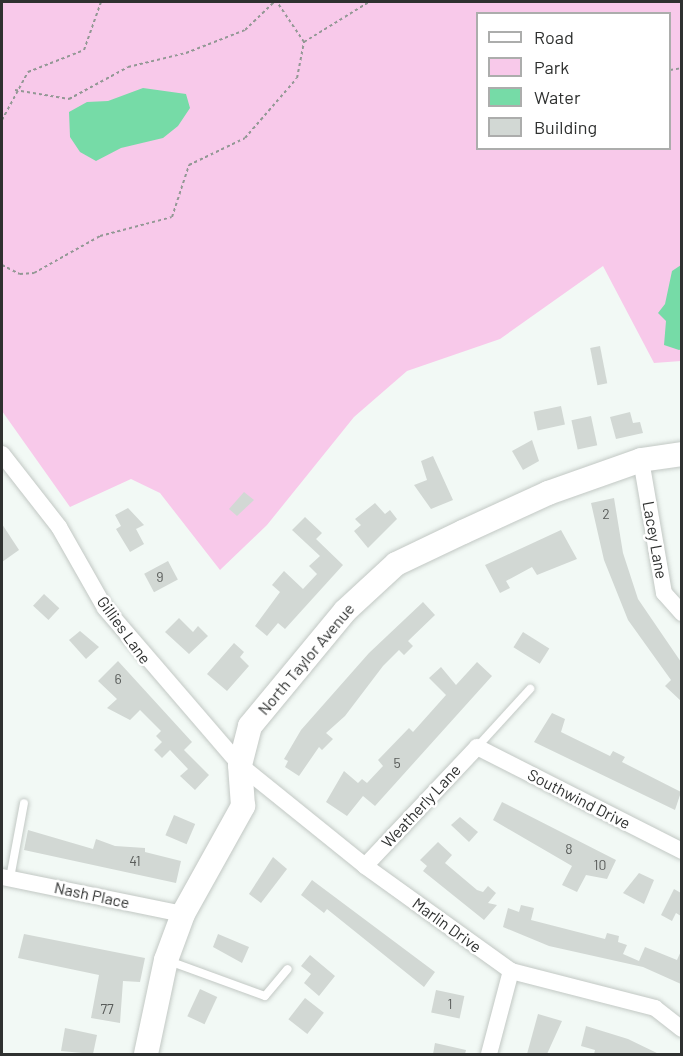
<!DOCTYPE html>
<html>
<head>
<meta charset="utf-8">
<style>
	body { margin:0 }
	#map { position:relative; width:683px; height:1056px; overflow:hidden; background:#f2f9f5; font-family:Barlow,sans-serif }
	div>[style] { position:absolute }
	.green>* { inset:0; background:#f8c9ea }
	.water>* { inset:0; background:#76dba7 }
	.building>* { inset:0; background:#d2d8d4; transform-origin:0 0 }
	.path>* { height:2px; margin-top:-1px; transform-origin:0; background:repeating-linear-gradient(90deg,#939895 0 3px,transparent 0 6px) }
	.roads { filter:drop-shadow(0 0 2px #c2c8c4) drop-shadow(0 0 2px #c2c8c4) }
	.lane>* { height:8px; margin:-4px; padding:0 4px; transform-origin:4px; border-radius:4px; background:#fff }
	.street>* { height:16px; margin:-8px; padding:0 8px; transform-origin:8px; border-radius:8px; background:#fff }
	.secondary>* { height:24px; margin:-12px; padding:0 12px; transform-origin:12px; border-radius:12px; background:#fff }
	span { translate:-50% -50%; white-space:nowrap; text-align:center; line-height:1.15; -webkit-text-stroke:5px #fff; paint-order:stroke }
	.number-label { font-size:14px; color:#585b59 }
	.number-label span { -webkit-text-stroke-width:0 }
	.street-label { font-size:16px; color:#2f3130 }
	.frame { position:absolute; inset:0; border:3px solid #2f3130; pointer-events:none }
	.legend { position:absolute; left:476px; top:12px; width:195px; height:138px; box-sizing:border-box; background:#fff; border:2px solid #acadac; margin:0; padding:8px 10px; list-style:none; font-size:18px; color:#2f3130 }
	.legend li { display:flex; align-items:center; gap:12px; height:30px }
	.legend b { width:30px; border:2px solid #acadac }
</style>
</head>
<body>
<div id="map">
	<div class="green">
		<i style="clip-path:polygon(evenodd,2px 2px,681px 2px,681px 361px,654px 363px,603px 266px,500px 339px,407px 371px,354px 417px,267px 525px,220px 570px,160px 493px,131px 479px,70px 507px,2px 411px,2px 2px,478px 14px,670px 14px,670px 148px,478px 148px,478px 14px)"></i>
	</div>
	<div class="water">
		<i style="clip-path:polygon(143px 88px,186px 94px,190px 108px,178px 126px,163px 138px,121px 148px,96px 161px,80px 152px,70px 137px,69px 112px,87px 102px,108px 101px)"></i>
		<i style="clip-path:polygon(681px 265px,682px 349px,679px 350px,664px 345px,666px 321px,658px 313px,665px 304px,672px 271px)"></i>
	</div>
	<div class="building">
		<i style="left:600px;top:346px;width:38px;height:10px;rotate:79deg"></i>
		<i style="left:561px;top:406px;width:19px;height:28px;rotate:78deg"></i>
		<i style="clip-path:polygon(630px 412px,633px 423px,640px 422px,643px 433px,616px 439px,610px 417px)"></i>
		<i style="left:591px;top:416px;width:30px;height:20px;rotate:78deg"></i>
		<i style="clip-path:polygon(532px 440px,539px 461px,523px 470px,512px 451px)"></i>
		<i style="clip-path:polygon(433px 456px,453px 500px,431px 509px,414px 485px,427px 480px,421px 461px)"></i>
		<i style="clip-path:polygon(244px 492px,254px 500px,237px 516px,229px 509px)"></i>
		<i style="clip-path:polygon(614px 498px,623px 553px,638px 599px,681px 662px,681px 701px,665px 686px,671px 680px,628px 620px,604px 560px,591px 503px)"></i>
		<i style="clip-path:polygon(375px 503px,385px 514px,390px 510px,397px 519px,368px 548px,354px 531px,361px 525px,355px 519px)"></i>
		<i style="clip-path:polygon(128px 508px,144px 525px,136px 529px,144px 544px,130px 552px,116px 529px,121px 526px,115px 515px)"></i>
		<i style="clip-path:polygon(305px 517px,322px 533px,316px 539px,343px 565px,285px 629px,278px 623px,267px 636px,255px 626px,280px 592px,272px 585px,284px 571px,303px 589px,317px 574px,309px 566px,320px 556px,292px 530px)"></i>
		<i style="clip-path:polygon(2px 524px,19px 550px,2px 562px)"></i>
		<i style="clip-path:polygon(561px 530px,577px 559px,537px 575px,532px 567px,506px 581px,510px 588px,500px 593px,485px 565px)"></i>
		<i style="left:168px;top:561px;width:21px;height:27px;rotate:62deg"></i>
		<i style="left:44px;top:594px;width:21px;height:16px;rotate:43deg"></i>
		<i style="clip-path:polygon(423px 602px,435px 615px,408px 641px,413px 646px,404px 655px,399px 650px,383px 666px,345px 716px,326px 733px,333px 739px,322px 750px,319px 747px,299px 776px,285px 767px,288px 761px,284px 759px,301px 730px,369px 653px)"></i>
		<i style="clip-path:polygon(179px 618px,193px 632px,198px 626px,208px 636px,189px 654px,165px 632px)"></i>
		<i style="clip-path:polygon(80px 631px,99px 647px,86px 659px,69px 640px)"></i>
		<i style="left:523px;top:632px;width:31px;height:18px;rotate:32deg"></i>
		<i style="clip-path:polygon(234px 643px,244px 652px,240px 657px,249px 666px,227px 691px,207px 674px)"></i>
		<i style="clip-path:polygon(118px 661px,192px 742px,184px 750px,209px 775px,195px 790px,180px 776px,188px 769px,170px 750px,162px 758px,154px 750px,162px 742px,156px 736px,161px 731px,140px 710px,130px 720px,107px 708px,117px 699px,98px 681px)"></i>
		<i style="clip-path:polygon(477px 662px,492px 676px,375px 806px,363px 796px,347px 816px,326px 802px,344px 771px,358px 783px,362px 779px,367px 783px,383px 766px,378px 760px,409px 728px,413px 732px,446px 695px,429px 678px,441px 667px,456px 685px)"></i>
		<i style="clip-path:polygon(552px 713px,565px 719px,561px 732px,610px 756px,613px 751px,625px 757px,622px 762px,681px 792px,675px 810px,534px 742px)"></i>
		<i style="clip-path:polygon(502px 802px,616px 860px,607px 879px,586px 875px,577px 892px,562px 885px,572px 866px,493px 820px)"></i>
		<i style="left:174px;top:815px;width:23px;height:22px;rotate:23deg"></i>
		<i style="clip-path:polygon(460px 817px,478px 832px,469px 842px,451px 825px)"></i>
		<i style="clip-path:polygon(28px 830px,93px 849px,96px 839px,115px 846px,145px 848px,145px 852px,181px 861px,176px 883px,24px 850px)"></i>
		<i style="clip-path:polygon(438px 842px,452px 855px,445px 863px,477px 890px,483px 892px,488px 886px,496px 893px,488px 903px,497px 905px,484px 920px,423px 871px,427px 866px,420px 860px)"></i>
		<i style="clip-path:polygon(273px 857px,287px 869px,261px 903px,249px 894px)"></i>
		<i style="clip-path:polygon(639px 873px,654px 880px,644px 904px,623px 893px)"></i>
		<i style="clip-path:polygon(312px 880px,435px 972px,424px 987px,327px 909px,324px 913px,301px 895px)"></i>
		<i style="clip-path:polygon(674px 889px,681px 893px,681px 916px,676px 913px,672px 921px,661px 915px)"></i>
		<i style="clip-path:polygon(521px 905px,534px 908px,531px 920px,605px 939px,607px 933px,619px 936px,618px 942px,627px 945px,623px 954px,639px 961px,645px 947px,677px 960px,681px 951px,681px 984px,643px 967px,549px 946px,503px 927px,508px 908px,519px 912px)"></i>
		<i style="clip-path:polygon(24px 934px,145px 958px,140px 982px,123px 981px,120px 1023px,91px 1018px,99px 975px,18px 958px)"></i>
		<i style="clip-path:polygon(218px 934px,249px 947px,242px 963px,213px 947px)"></i>
		<i style="clip-path:polygon(310px 955px,335px 976px,319px 996px,304px 983px,311px 974px,301px 966px)"></i>
		<i style="left:200px;top:989px;width:19px;height:30px;rotate:25deg"></i>
		<i style="left:436px;top:990px;width:29px;height:23px;rotate:12deg"></i>
		<i style="left:305px;top:998px;width:24px;height:27px;rotate:38deg"></i>
		<i style="clip-path:polygon(538px 1014px,562px 1021px,547px 1054px,527px 1054px)"></i>
		<i style="clip-path:polygon(586px 1026px,628px 1039px,659px 1054px,594px 1054px,595px 1050px,581px 1046px)"></i>
		<i style="clip-path:polygon(65px 1028px,97px 1035px,93px 1054px,61px 1051px)"></i>
		<i style="clip-path:polygon(435px 1043px,466px 1050px,465px 1054px,433px 1054px)"></i>
	</div>
	<div class="path">
		<i style="left:304px;top:42px;width:76px;rotate:-31.6deg"></i>
		<i style="left:670px;top:70px;width:12px;rotate:-9deg"></i>
		<i style="left:15px;top:90px;width:55px;rotate:9.5deg"></i>
		<i style="left:69px;top:99px;width:67px;rotate:-28.5deg"></i>
		<i style="left:128px;top:67px;width:60px;rotate:-13.6deg"></i>
		<i style="left:186px;top:53px;width:63px;rotate:-21.3deg"></i>
		<i style="left:245px;top:30px;width:40px;rotate:-44deg"></i>
		<i style="left:2px;top:120px;width:55px;rotate:-61.6deg"></i>
		<i style="left:28px;top:72px;width:60px;rotate:-21.4deg"></i>
		<i style="left:84px;top:50px;width:51px;rotate:-70.5deg"></i>
		<i style="left:2px;top:265px;width:20px;rotate:27deg"></i>
		<i style="left:20px;top:274px;width:14px;rotate:-4deg"></i>
		<i style="left:34px;top:273px;width:76px;rotate:-29.3deg"></i>
		<i style="left:100px;top:236px;width:74px;rotate:-14.8deg"></i>
		<i style="left:172px;top:217px;width:55px;rotate:-71.9deg"></i>
		<i style="left:189px;top:165px;width:62px;rotate:-25.7deg"></i>
		<i style="left:245px;top:138px;width:79px;rotate:-49.1deg"></i>
		<i style="left:297px;top:78px;width:37px;rotate:-79deg"></i>
		<i style="left:304px;top:42px;width:48px;rotate:-124deg"></i>
	</div>
	<div class="roads">
		<div class="lane">
			<i style="left:477px;top:747px;width:79px;rotate:-47.6deg"></i>
			<i style="left:10px;top:878px;width:76px;rotate:-79.4deg"></i>
			<i style="left:169px;top:961px;width:102px;rotate:20deg"></i>
			<i style="left:265px;top:996px;width:35px;rotate:-50deg"></i>
		</div>
		<div class="street">
			<i style="left:2px;top:454px;width:93px;rotate:52deg"></i>
			<i style="left:59px;top:527px;width:93px;rotate:60.4deg"></i>
			<i style="left:105px;top:608px;width:207px;rotate:49.3deg"></i>
			<i style="left:240px;top:765px;width:161px;rotate:38.9deg"></i>
			<i style="left:365px;top:866px;width:180px;rotate:35.7deg"></i>
			<i style="left:511px;top:971px;width:149px;rotate:14.4deg"></i>
			<i style="left:655px;top:1008px;width:34px;rotate:38deg"></i>
			<i style="left:641px;top:460px;width:135px;rotate:80.2deg"></i>
			<i style="left:664px;top:593px;width:27px;rotate:48deg"></i>
			<i style="left:365px;top:866px;width:163px;rotate:-46.7deg"></i>
			<i style="left:477px;top:747px;width:230px;rotate:26.9deg"></i>
			<i style="left:2px;top:877px;width:185px;rotate:11.6deg"></i>
			<i style="left:489px;top:1054px;width:86px;rotate:-75.2deg"></i>
		</div>
		<div class="secondary">
			<i style="left:146px;top:1054px;width:96px;rotate:-78deg"></i>
			<i style="left:166px;top:960px;width:49px;rotate:-69.7deg"></i>
			<i style="left:183px;top:914px;width:124px;rotate:-60.9deg"></i>
			<i style="left:243px;top:806px;width:41px;rotate:-94.2deg"></i>
			<i style="left:240px;top:765px;width:40px;rotate:-75.6deg"></i>
			<i style="left:250px;top:726px;width:149px;rotate:-50.4deg"></i>
			<i style="left:345px;top:611px;width:69px;rotate:-42.7deg"></i>
			<i style="left:396px;top:564px;width:74px;rotate:-25.5deg"></i>
			<i style="left:463px;top:532px;width:94px;rotate:-24.6deg"></i>
			<i style="left:548px;top:493px;width:99px;rotate:-19.5deg"></i>
			<i style="left:641px;top:460px;width:41px;rotate:-8.3deg"></i>
		</div>
	</div>
	<div class="number-label">
		<span style="left:606px;top:514px">2</span>
		<span style="left:160px;top:577px">9</span>
		<span style="left:118px;top:679px">6</span>
		<span style="left:397px;top:763px">5</span>
		<span style="left:569px;top:849px">8</span>
		<span style="left:135px;top:861px">41</span>
		<span style="left:600px;top:865px">10</span>
		<span style="left:450px;top:1004px">1</span>
		<span style="left:107px;top:1009px">77</span>
	</div>
	<div class="street-label">
		<span style="left:655px;top:540px;rotate:80deg">Lacey Lane</span>
		<span style="left:124px;top:630px;rotate:54deg">Gillies Lane</span>
		<span style="left:306px;top:659px;rotate:-50deg">North Taylor Avenue</span>
		<span style="left:579px;top:799px;rotate:27deg">Southwind Drive</span>
		<span style="left:421px;top:806px;rotate:-47deg">Weatherly Lane</span>
		<span style="left:92px;top:895px;rotate:12deg">Nash Place</span>
		<span style="left:447px;top:925px;rotate:36deg">Marlin Drive</span>
	</div>
	<div class="frame"></div>
	<ul class="legend">
	<li><b style="height:8px;background:#fff"></b>Road</li>
	<li><b style="height:16px;background:#f8c9ea"></b>Park</li>
	<li><b style="height:16px;background:#76dba7"></b>Water</li>
	<li><b style="height:16px;background:#d2d8d4"></b>Building</li>
	</ul>
</div>
</body>
</html>
